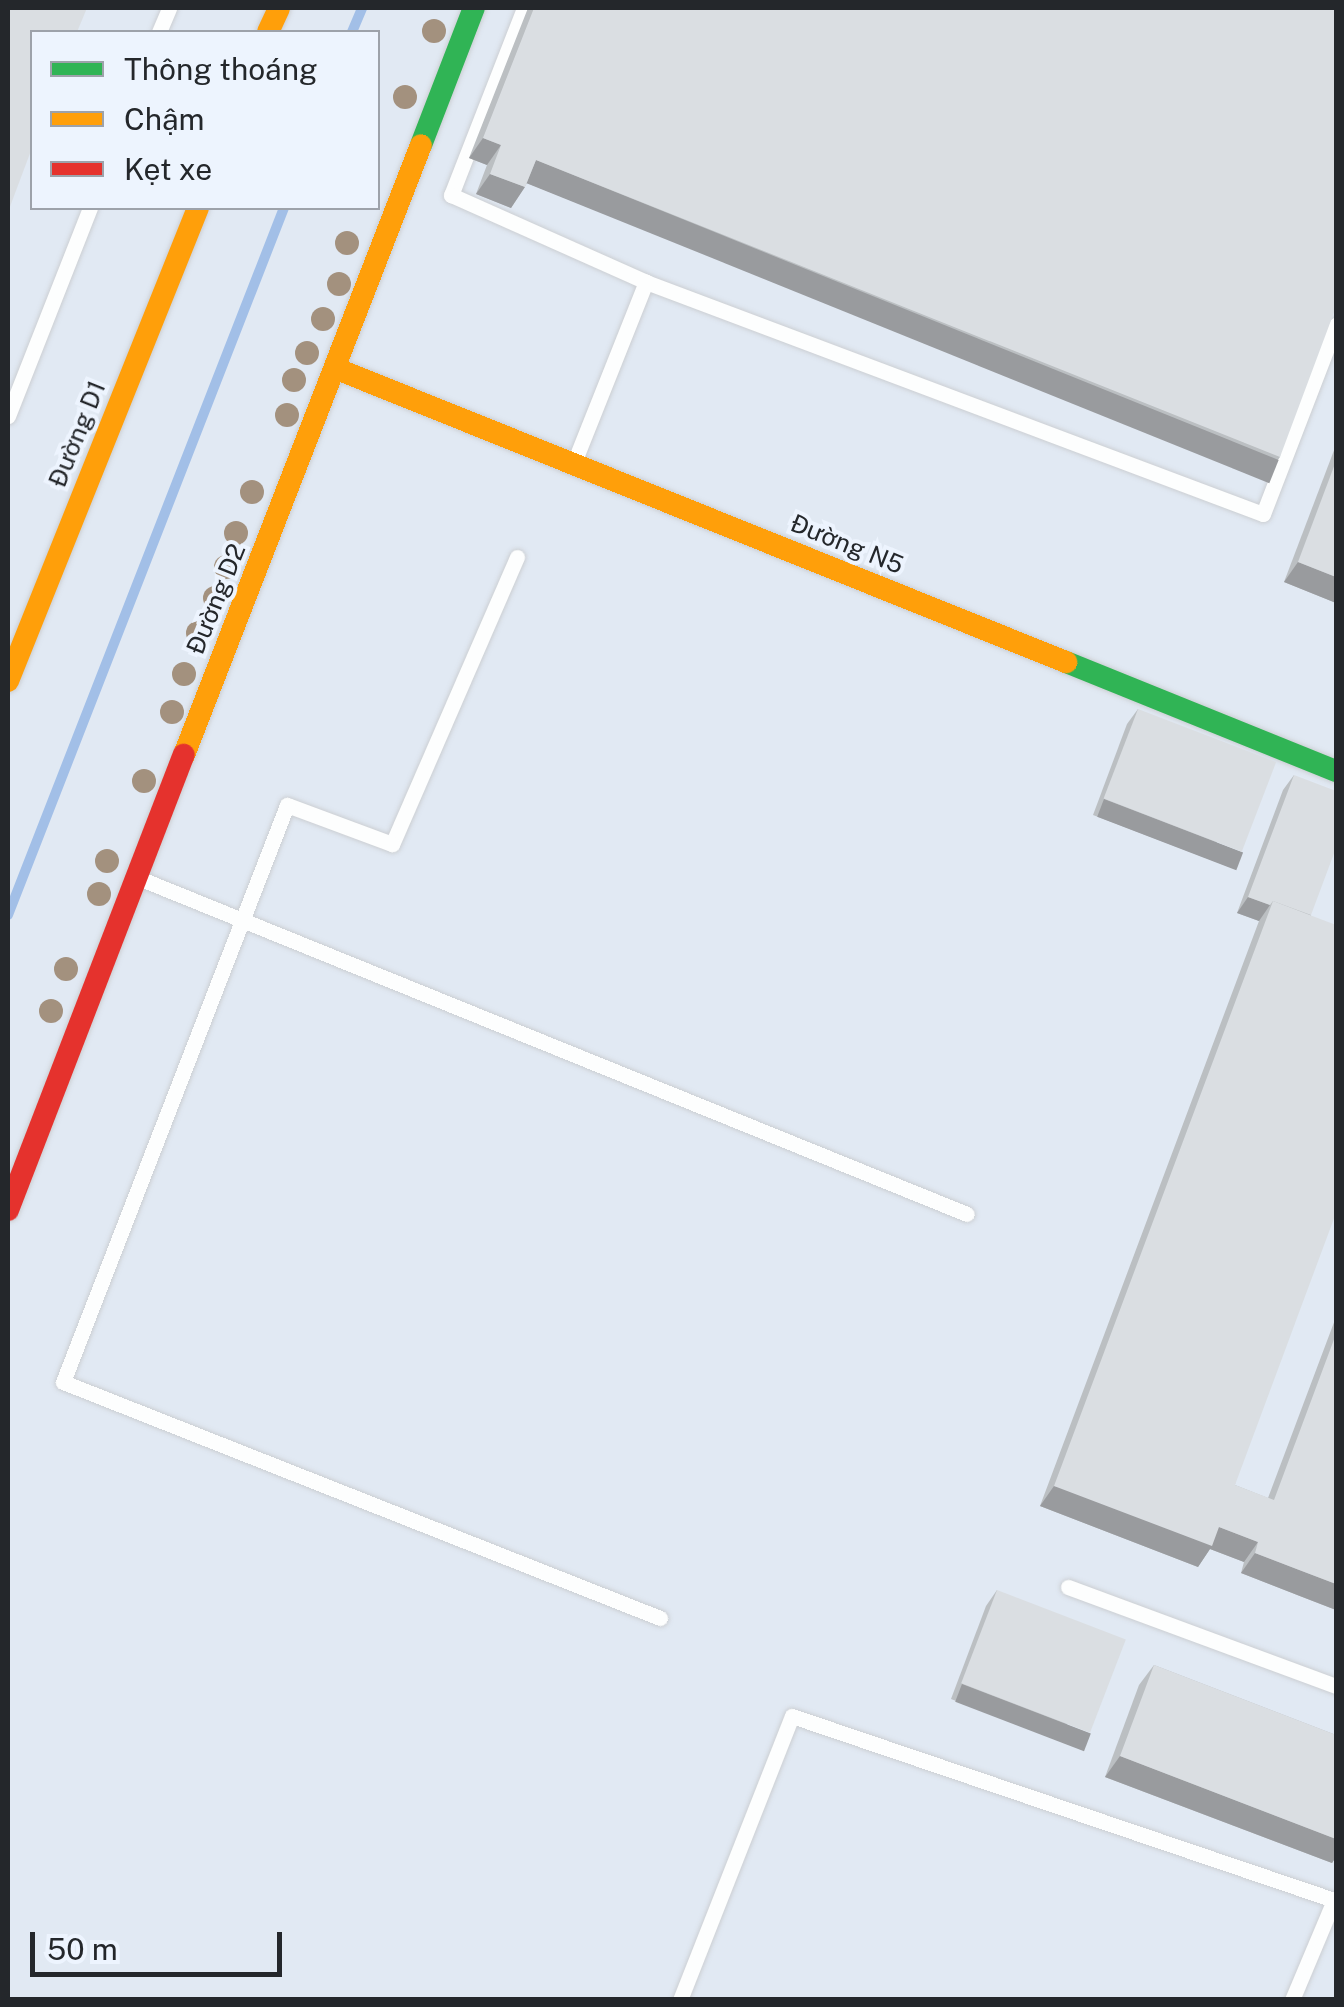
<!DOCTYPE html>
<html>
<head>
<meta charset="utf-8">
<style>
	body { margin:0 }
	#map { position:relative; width:1344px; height:2007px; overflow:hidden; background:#f1f5fa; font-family:"Public Sans",sans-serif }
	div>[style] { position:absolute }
	.built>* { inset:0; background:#e1e9f3 }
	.stream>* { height:10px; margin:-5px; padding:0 5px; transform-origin:5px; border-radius:5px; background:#a2bfe7 }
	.roads { filter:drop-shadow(0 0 2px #cccfd3) drop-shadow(0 0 2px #cccfd3) }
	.lane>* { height:15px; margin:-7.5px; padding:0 7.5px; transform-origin:7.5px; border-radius:7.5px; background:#fdfefe }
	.fast>* { height:22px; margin:-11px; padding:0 11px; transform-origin:11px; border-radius:11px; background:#30b455 }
	.slow>* { height:22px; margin:-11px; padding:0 11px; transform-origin:11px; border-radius:11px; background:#ff9f0a }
	.jam>* { height:22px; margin:-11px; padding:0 11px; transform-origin:11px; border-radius:11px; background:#e5322d }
	.trees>* { width:24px; height:24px; margin:-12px; border-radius:50%; background:#a3917e }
	.wall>* { inset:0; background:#bbbfc2 }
	.shaded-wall>* { inset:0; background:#999b9e; transform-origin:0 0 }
	.building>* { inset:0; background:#dadee2; transform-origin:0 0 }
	span { translate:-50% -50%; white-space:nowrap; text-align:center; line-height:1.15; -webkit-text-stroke:8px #edf4fe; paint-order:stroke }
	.street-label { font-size:25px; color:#24272b }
	.frame { position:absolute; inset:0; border:10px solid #24272b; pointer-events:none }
	.legend { position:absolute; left:30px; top:30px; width:350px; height:180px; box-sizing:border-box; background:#edf4fe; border:2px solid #9da2aa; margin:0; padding:12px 18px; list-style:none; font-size:30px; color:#24272b }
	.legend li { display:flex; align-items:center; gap:20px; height:50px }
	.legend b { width:50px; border:2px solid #9da2aa }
	.scale { position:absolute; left:30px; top:1932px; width:252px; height:45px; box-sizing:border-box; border:5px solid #24272b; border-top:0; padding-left:12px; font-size:30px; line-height:35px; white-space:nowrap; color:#24272b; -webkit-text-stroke:8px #edf4fe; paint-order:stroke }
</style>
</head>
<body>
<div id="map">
	<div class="built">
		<i style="clip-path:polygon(evenodd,8px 8px,1336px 8px,1336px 1999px,8px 1999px,8px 8px,32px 32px,378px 32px,378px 208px,32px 208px,32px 32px)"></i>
	</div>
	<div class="stream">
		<i style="left:352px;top:32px;width:26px;rotate:-67deg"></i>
		<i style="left:8px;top:915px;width:759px;rotate:-68.68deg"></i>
	</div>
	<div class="roads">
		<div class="lane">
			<i style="left:524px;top:8px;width:201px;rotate:111.3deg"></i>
			<i style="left:451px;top:195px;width:214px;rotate:24deg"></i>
			<i style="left:646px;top:282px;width:659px;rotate:20.61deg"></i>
			<i style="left:1263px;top:514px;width:203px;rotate:-68.9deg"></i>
			<i style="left:159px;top:32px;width:26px;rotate:-67deg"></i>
			<i style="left:8px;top:416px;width:224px;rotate:-68.5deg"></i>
			<i style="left:575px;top:460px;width:192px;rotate:-68.3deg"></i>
			<i style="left:517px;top:557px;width:313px;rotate:113.5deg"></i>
			<i style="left:392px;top:844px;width:112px;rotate:-159.6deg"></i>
			<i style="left:287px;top:805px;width:619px;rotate:111.22deg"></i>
			<i style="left:63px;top:1382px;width:642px;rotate:21.57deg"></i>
			<i style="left:141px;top:879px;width:891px;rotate:22.08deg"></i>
			<i style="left:1068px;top:1587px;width:286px;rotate:20.3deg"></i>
			<i style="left:680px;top:2000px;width:305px;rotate:-68.5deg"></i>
			<i style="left:792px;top:1716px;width:572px;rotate:18.75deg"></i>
			<i style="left:1334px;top:1900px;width:108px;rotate:112.8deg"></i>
		</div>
		<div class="fast">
			<i style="left:421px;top:145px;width:147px;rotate:-68.9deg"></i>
			<i style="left:1066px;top:662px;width:291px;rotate:22deg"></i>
		</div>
		<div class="slow">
			<i style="left:268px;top:32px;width:26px;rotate:-65deg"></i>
			<i style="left:337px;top:369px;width:786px;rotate:21.9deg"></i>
			<i style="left:8px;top:681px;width:510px;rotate:-68.12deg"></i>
			<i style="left:184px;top:755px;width:654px;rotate:-68.77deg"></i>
		</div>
		<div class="jam">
			<i style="left:8px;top:1210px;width:488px;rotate:-68.9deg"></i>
		</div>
	</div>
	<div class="trees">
		<i style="left:434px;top:31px"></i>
		<i style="left:405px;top:97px"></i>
		<i style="left:347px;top:243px"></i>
		<i style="left:339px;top:284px"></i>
		<i style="left:323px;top:319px"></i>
		<i style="left:307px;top:353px"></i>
		<i style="left:294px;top:380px"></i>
		<i style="left:287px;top:415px"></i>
		<i style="left:252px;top:492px"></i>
		<i style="left:236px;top:533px"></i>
		<i style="left:226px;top:567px"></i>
		<i style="left:215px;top:598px"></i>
		<i style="left:198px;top:633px"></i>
		<i style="left:184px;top:674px"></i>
		<i style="left:172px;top:712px"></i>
		<i style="left:144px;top:781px"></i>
		<i style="left:107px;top:861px"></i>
		<i style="left:99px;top:894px"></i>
		<i style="left:66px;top:969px"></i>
		<i style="left:51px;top:1011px"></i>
	</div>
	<div class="wall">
		<i style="clip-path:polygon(528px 8px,1336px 8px,1280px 457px,1266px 477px,527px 183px,511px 208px,476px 194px,487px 165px,469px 158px)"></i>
		<i style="clip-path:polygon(1336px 445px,1336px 603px,1284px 582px)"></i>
		<i style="clip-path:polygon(1138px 709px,1232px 868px,1093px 815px,1127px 724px)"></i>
		<i style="clip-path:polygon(1294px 775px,1311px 915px,1235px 1485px,1268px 1498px,1336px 1317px,1336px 1610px,1241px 1573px,1244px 1562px,1210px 1549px,1198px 1567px,1040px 1506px,1259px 921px,1237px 913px,1283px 790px)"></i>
		<i style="clip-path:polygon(997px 1590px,1080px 1749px,951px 1699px,986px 1606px)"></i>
		<i style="clip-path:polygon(1154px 1665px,1336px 1735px,1336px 1857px,1332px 1863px,1105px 1777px,1139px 1685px)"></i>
	</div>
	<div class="shaded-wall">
		<i style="clip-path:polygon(483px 138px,501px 145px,487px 165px,469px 158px)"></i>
		<i style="left:536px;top:160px;width:801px;height:25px;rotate:22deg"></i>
		<i style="clip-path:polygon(490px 174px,525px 187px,511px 208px,476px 194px)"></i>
		<i style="clip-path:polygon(1298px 562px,1336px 577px,1336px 603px,1284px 582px)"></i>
		<i style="left:1104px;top:799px;width:149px;height:19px;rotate:21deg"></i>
		<i style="clip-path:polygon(1248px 897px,1270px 905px,1259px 921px,1237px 913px)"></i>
		<i style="clip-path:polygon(1054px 1486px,1219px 1527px,1258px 1542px,1244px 1562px,1210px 1549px,1198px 1567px,1040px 1506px)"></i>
		<i style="clip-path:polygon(1255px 1553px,1336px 1584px,1336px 1610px,1241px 1573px)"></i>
		<i style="left:962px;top:1684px;width:138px;height:19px;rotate:21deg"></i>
		<i style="clip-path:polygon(1120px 1756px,1336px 1839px,1336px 1857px,1332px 1863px,1105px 1777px)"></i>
	</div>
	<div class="building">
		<i style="clip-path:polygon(8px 8px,87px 8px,77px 32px,32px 32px,32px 148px,8px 212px)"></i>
		<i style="clip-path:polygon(534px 8px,1336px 8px,1336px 307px,1280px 457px,536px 160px,525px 187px,490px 174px,501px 145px,483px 138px)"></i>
		<i style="clip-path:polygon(1336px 461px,1336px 577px,1298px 562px)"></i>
		<i style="left:1138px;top:709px;width:148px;height:96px;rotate:21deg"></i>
		<i style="clip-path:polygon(1294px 775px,1336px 791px,1336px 848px,1311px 915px,1273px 901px,1270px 905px,1248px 897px)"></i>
		<i style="clip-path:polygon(1273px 901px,1336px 925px,1336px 1213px,1235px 1485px,1274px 1500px,1336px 1334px,1336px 1584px,1255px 1553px,1258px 1542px,1219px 1527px,1212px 1546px,1054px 1486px)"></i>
		<i style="left:997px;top:1590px;width:138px;height:100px;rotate:21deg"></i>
		<i style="clip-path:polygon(1154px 1665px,1336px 1735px,1336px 1839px,1120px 1756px)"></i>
	</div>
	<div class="street-label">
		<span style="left:77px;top:434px;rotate:-68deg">Đường D1</span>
		<span style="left:847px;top:544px;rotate:22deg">Đường N5</span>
		<span style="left:216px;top:599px;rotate:-68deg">Đường D2</span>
	</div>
	<div class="frame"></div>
	<ul class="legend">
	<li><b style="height:12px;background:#30b455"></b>Thông thoáng</li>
	<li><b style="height:12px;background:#ff9f0a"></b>Chậm</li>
	<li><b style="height:12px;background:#e5322d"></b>Kẹt xe</li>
	</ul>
	<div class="scale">50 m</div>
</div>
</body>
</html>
